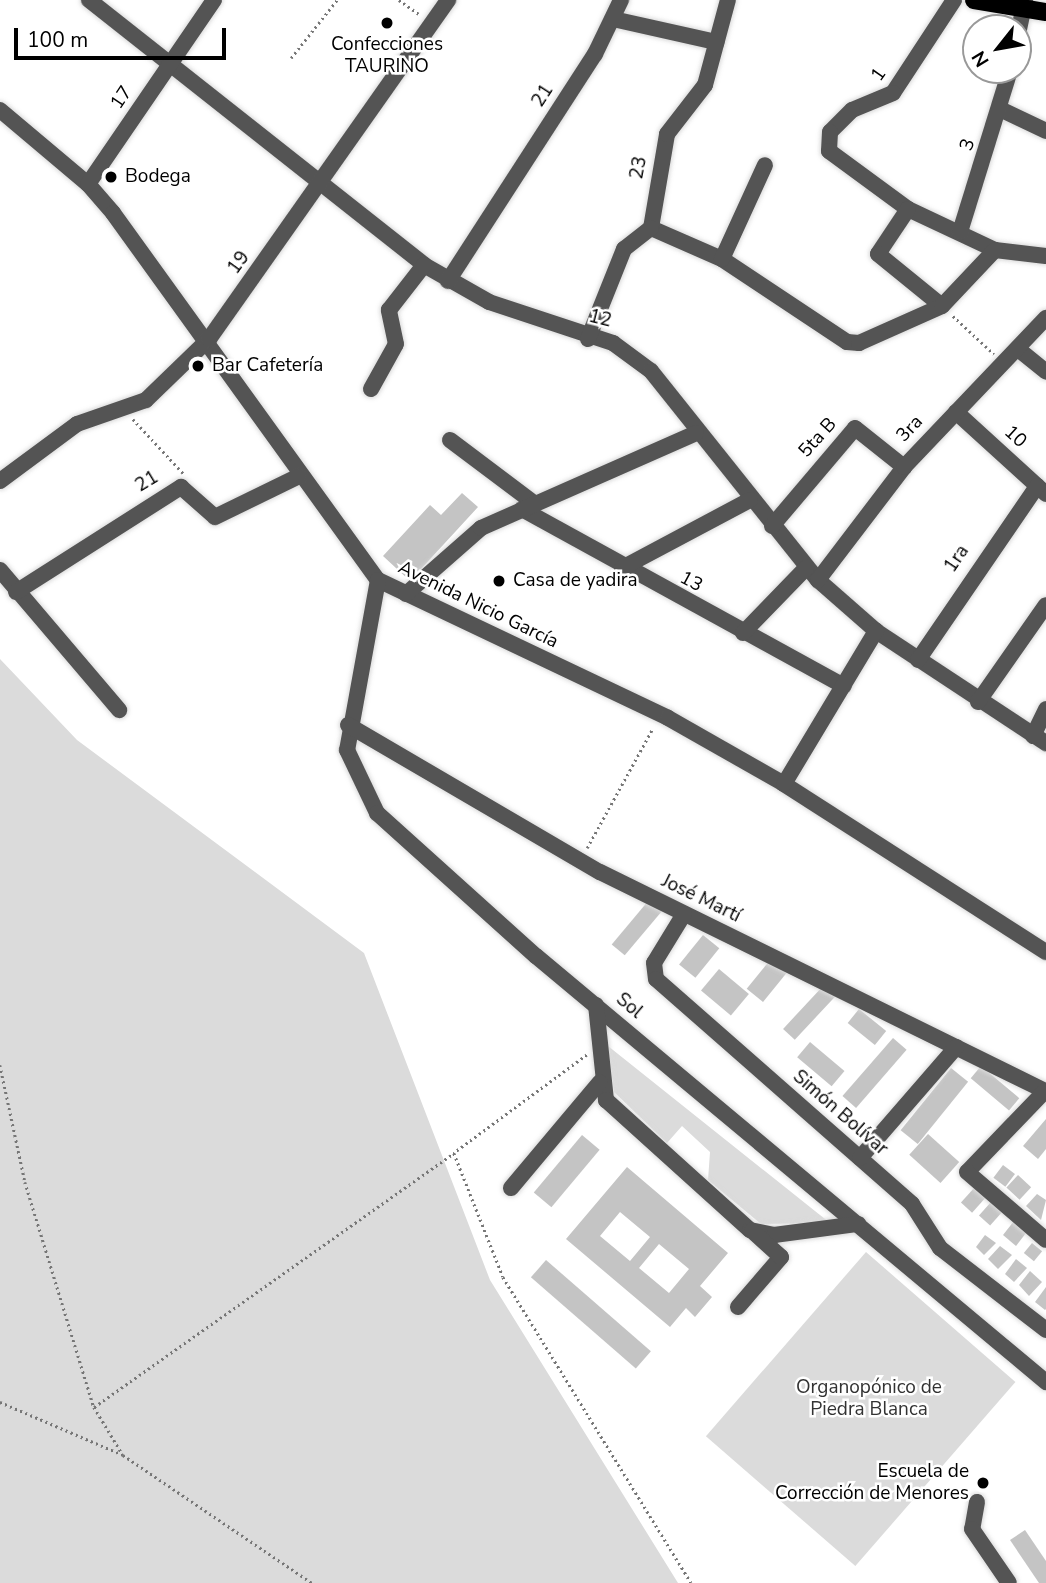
<!DOCTYPE html>
<html>
<head>
<meta charset="utf-8">
<style>
	body { margin:0 }
	#map { position:relative; width:1046px; height:1583px; overflow:hidden; background:#fff; font-family:"Nunito Sans",sans-serif }
	div>[style] { position:absolute }
	.green>* { inset:0; background:#dbdbdb; transform-origin:0 0 }
	.building>* { inset:0; background:#c4c4c4; transform-origin:0 0 }
	.path>* { height:2.5px; margin-top:-1.25px; transform-origin:0; background:repeating-linear-gradient(90deg,#767676 0 2px,transparent 0 5.5px) }
	.roads { filter:drop-shadow(0 0 2px #dbdbdb) drop-shadow(0 0 2px #dbdbdb) }
	.minor>* { height:16px; margin:-8px; padding:0 8px; transform-origin:8px; border-radius:8px; background:#545454 }
	.major>* { height:18px; margin:-9px; padding:0 9px; transform-origin:9px; border-radius:9px; background:#000 }
	.dots>* { width:19px; height:19px; translate:-50% -50%; box-sizing:border-box; border:4px solid #fff; border-radius:50% }
	span { translate:-50% -50%; white-space:nowrap; text-align:center; line-height:1.15; -webkit-text-stroke:5px #fff; paint-order:stroke }
	.poi-label { font-size:19px; color:#000 }
	.left { translate:0 -50%; text-align:left }
	.right { translate:-100% -50%; text-align:right }
	.street-label { font-size:19px; color:#000 }
	.park-label { font-size:19px; color:#323232 }
	.north { position:absolute; left:962px; top:14px; width:70px; height:70px; box-sizing:border-box; background:#fff; border:2px solid #999; border-radius:50%; rotate:239deg; font-size:19px; font-weight:700; line-height:28px; text-align:center; color:#000 }
	.north::after { content:''; display:block; margin:auto; width:24px; height:32px; background:#000; clip-path:polygon(50% 0,100% 100%,50% 72%,0 100%) }
	.scale { position:absolute; left:14px; top:28px; width:212px; height:32px; box-sizing:border-box; border:4px solid #000; border-top:0; padding-left:9px; font-size:21px; line-height:24px; white-space:nowrap; color:#000; -webkit-text-stroke:5px #fff; paint-order:stroke }
</style>
</head>
<body>
<div id="map">
	<div class="green">
		<i style="clip-path:polygon(0 659px,77px 740px,364px 953px,490px 1280px,678px 1583px,0 1583px)"></i>
		<i style="clip-path:polygon(608px 1046px,830px 1223px,761px 1224px,708px 1180px,710px 1152px,682px 1126px,667px 1143px,614px 1092px)"></i>
		<i style="left:866px;top:1252px;width:198px;height:244px;rotate:41deg"></i>
	</div>
	<div class="building">
		<i style="clip-path:polygon(462px 493px,478px 507px,410px 581px,383px 556px,430px 505px,441px 515px)"></i>
		<i style="left:649px;top:900px;width:17px;height:58px;rotate:40deg"></i>
		<i style="left:703px;top:935px;width:21px;height:38px;rotate:39deg"></i>
		<i style="left:770px;top:960px;width:21px;height:37px;rotate:39deg"></i>
		<i style="left:719px;top:969px;width:39px;height:28px;rotate:40deg"></i>
		<i style="left:824px;top:985px;width:16px;height:60px;rotate:43deg"></i>
		<i style="left:859px;top:1009px;width:35px;height:18px;rotate:39deg"></i>
		<i style="left:893px;top:1038px;width:18px;height:77px;rotate:41deg"></i>
		<i style="left:810px;top:1042px;width:45px;height:20px;rotate:40deg"></i>
		<i style="left:981px;top:1066px;width:50px;height:16px;rotate:40deg"></i>
		<i style="left:951px;top:1068px;width:22px;height:80px;rotate:39deg"></i>
		<i style="clip-path:polygon(1046px 1119px,1046px 1149px,1038px 1159px,1023px 1146px)"></i>
		<i style="left:928px;top:1134px;width:42px;height:28px;rotate:42deg"></i>
		<i style="left:582px;top:1135px;width:23px;height:75px;rotate:40deg"></i>
		<i style="left:1003px;top:1165px;width:15px;height:16px;rotate:37deg"></i>
		<i style="clip-path:polygon(evenodd,627px 1167px,728px 1253px,700px 1286px,712px 1297px,695px 1317px,686px 1308px,670px 1327px,566px 1239px,627px 1167px,620px 1212px,650px 1237px,630px 1261px,600px 1236px,620px 1212px,627px 1167px,659px 1244px,689px 1269px,669px 1293px,639px 1268px,659px 1244px)"></i>
		<i style="left:1018px;top:1175px;width:18px;height:17px;rotate:43deg"></i>
		<i style="left:975px;top:1187px;width:15px;height:21px;rotate:42deg"></i>
		<i style="clip-path:polygon(1037px 1194px,1046px 1200px,1041px 1220px,1026px 1206px)"></i>
		<i style="left:991px;top:1202px;width:15px;height:18px;rotate:42deg"></i>
		<i style="clip-path:polygon(1014px 1221px,1026px 1233px,1016px 1246px,1003px 1235px)"></i>
		<i style="clip-path:polygon(985px 1235px,996px 1243px,984px 1255px,976px 1247px)"></i>
		<i style="left:1032px;top:1243px;width:13px;height:13px;rotate:39deg"></i>
		<i style="clip-path:polygon(1000px 1246px,1012px 1255px,998px 1269px,988px 1259px)"></i>
		<i style="clip-path:polygon(1016px 1259px,1027px 1268px,1014px 1282px,1005px 1274px)"></i>
		<i style="left:546px;top:1260px;width:139px;height:23px;rotate:41deg"></i>
		<i style="clip-path:polygon(1030px 1271px,1042px 1282px,1029px 1296px,1019px 1285px)"></i>
		<i style="clip-path:polygon(1046px 1287px,1046px 1309px,1045px 1310px,1035px 1302px)"></i>
		<i style="clip-path:polygon(1025px 1530px,1046px 1561px,1046px 1583px,1039px 1583px,1010px 1540px)"></i>
	</div>
	<div class="path">
		<i style="left:399px;top:0;width:24px;rotate:35deg"></i>
		<i style="left:291px;top:58px;width:74px;rotate:-51.6deg"></i>
		<i style="left:953px;top:316px;width:56px;rotate:42.8deg"></i>
		<i style="left:133px;top:419px;width:74px;rotate:47.2deg"></i>
		<i style="left:587px;top:848px;width:137px;rotate:-61.2deg"></i>
		<i style="left:587px;top:1055px;width:165px;rotate:143.6deg"></i>
		<i style="left:454px;top:1153px;width:133px;rotate:68.4deg"></i>
		<i style="left:503px;top:1277px;width:359px;rotate:58.4deg"></i>
		<i style="left:0;top:1065px;width:120px;rotate:77.9deg"></i>
		<i style="left:25px;top:1182px;width:235px;rotate:73deg"></i>
		<i style="left:94px;top:1407px;width:56px;rotate:58.9deg"></i>
		<i style="left:123px;top:1455px;width:228px;rotate:34.1deg"></i>
		<i style="left:0;top:1402px;width:134px;rotate:23.3deg"></i>
		<i style="left:94px;top:1407px;width:441px;rotate:-35.2deg"></i>
	</div>
	<div class="roads">
		<div class="minor">
			<i style="left:89px;top:0;width:427px;rotate:38.3deg"></i>
			<i style="left:424px;top:265px;width:75px;rotate:29.6deg"></i>
			<i style="left:489px;top:302px;width:131px;rotate:18.3deg"></i>
			<i style="left:613px;top:343px;width:47px;rotate:36.4deg"></i>
			<i style="left:651px;top:371px;width:268px;rotate:51.4deg"></i>
			<i style="left:818px;top:580px;width:77px;rotate:41.3deg"></i>
			<i style="left:876px;top:631px;width:204px;rotate:33.4deg"></i>
			<i style="left:954px;top:0;width:111px;rotate:123.3deg"></i>
			<i style="left:893px;top:93px;width:44px;rotate:157.5deg"></i>
			<i style="left:852px;top:110px;width:31px;rotate:135deg"></i>
			<i style="left:830px;top:132px;width:19px;rotate:93deg"></i>
			<i style="left:829px;top:151px;width:98px;rotate:36.3deg"></i>
			<i style="left:908px;top:209px;width:96px;rotate:25.2deg"></i>
			<i style="left:995px;top:250px;width:51px;rotate:6.7deg"></i>
			<i style="left:613px;top:19px;width:106px;rotate:12.6deg"></i>
			<i style="left:1018px;top:34px;width:35px;rotate:-78deg"></i>
			<i style="left:0;top:110px;width:115px;rotate:40.1deg"></i>
			<i style="left:88px;top:184px;width:38px;rotate:49deg"></i>
			<i style="left:113px;top:213px;width:453px;rotate:54.2deg"></i>
			<i style="left:378px;top:580px;width:321px;rotate:25.4deg"></i>
			<i style="left:668px;top:718px;width:133px;rotate:29.6deg"></i>
			<i style="left:784px;top:784px;width:311px;rotate:32.7deg"></i>
			<i style="left:1002px;top:110px;width:49px;rotate:25.5deg"></i>
			<i style="left:88px;top:184px;width:223px;rotate:-55.6deg"></i>
			<i style="left:908px;top:209px;width:54px;rotate:123.7deg"></i>
			<i style="left:878px;top:254px;width:82px;rotate:39.1deg"></i>
			<i style="left:651px;top:228px;width:77px;rotate:23.6deg"></i>
			<i style="left:722px;top:259px;width:150px;rotate:33.6deg"></i>
			<i style="left:847px;top:342px;width:12px;rotate:5deg"></i>
			<i style="left:859px;top:343px;width:91px;rotate:-24deg"></i>
			<i style="left:942px;top:306px;width:77px;rotate:-46.6deg"></i>
			<i style="left:651px;top:228px;width:95px;rotate:-80.3deg"></i>
			<i style="left:667px;top:134px;width:62px;rotate:-52.2deg"></i>
			<i style="left:705px;top:85px;width:88px;rotate:-74.9deg"></i>
			<i style="left:960px;top:232px;width:170px;rotate:-72.8deg"></i>
			<i style="left:722px;top:259px;width:103px;rotate:-65.4deg"></i>
			<i style="left:448px;top:281px;width:270px;rotate:-57.1deg"></i>
			<i style="left:595px;top:54px;width:60px;rotate:-64.3deg"></i>
			<i style="left:588px;top:339px;width:97px;rotate:-68.2deg"></i>
			<i style="left:624px;top:249px;width:34px;rotate:-38deg"></i>
			<i style="left:1018px;top:349px;width:36px;rotate:39deg"></i>
			<i style="left:371px;top:389px;width:51px;rotate:-60.9deg"></i>
			<i style="left:396px;top:344px;width:35px;rotate:-102deg"></i>
			<i style="left:389px;top:310px;width:57px;rotate:-52.1deg"></i>
			<i style="left:956px;top:412px;width:122px;rotate:42.3deg"></i>
			<i style="left:450px;top:440px;width:105px;rotate:36.9deg"></i>
			<i style="left:0;top:481px;width:96px;rotate:-36.5deg"></i>
			<i style="left:77px;top:424px;width:73px;rotate:-19.2deg"></i>
			<i style="left:146px;top:400px;width:88px;rotate:-44.1deg"></i>
			<i style="left:209px;top:339px;width:415px;rotate:-54.8deg"></i>
			<i style="left:522px;top:509px;width:367px;rotate:28.8deg"></i>
			<i style="left:772px;top:526px;width:128px;rotate:-49.7deg"></i>
			<i style="left:855px;top:428px;width:63px;rotate:38.5deg"></i>
			<i style="left:622px;top:568px;width:145px;rotate:-28deg"></i>
			<i style="left:0;top:570px;width:184px;rotate:49.6deg"></i>
			<i style="left:378px;top:580px;width:173px;rotate:100.3deg"></i>
			<i style="left:347px;top:750px;width:70px;rotate:64.5deg"></i>
			<i style="left:377px;top:813px;width:214px;rotate:42deg"></i>
			<i style="left:536px;top:956px;width:665px;rotate:39.87deg"></i>
			<i style="left:818px;top:580px;width:142px;rotate:-52.7deg"></i>
			<i style="left:904px;top:467px;width:206px;rotate:-46.4deg"></i>
			<i style="left:16px;top:592px;width:196px;rotate:-32.5deg"></i>
			<i style="left:181px;top:487px;width:45px;rotate:41.4deg"></i>
			<i style="left:215px;top:517px;width:93px;rotate:-26deg"></i>
			<i style="left:406px;top:594px;width:100px;rotate:-41.3deg"></i>
			<i style="left:481px;top:528px;width:235px;rotate:-23.8deg"></i>
			<i style="left:743px;top:633px;width:91px;rotate:-45.9deg"></i>
			<i style="left:918px;top:660px;width:211px;rotate:-55.6deg"></i>
			<i style="left:978px;top:702px;width:118px;rotate:-55deg"></i>
			<i style="left:348px;top:725px;width:292px;rotate:30.3deg"></i>
			<i style="left:600px;top:872px;width:497px;rotate:26.2deg"></i>
			<i style="left:1033px;top:736px;width:30px;rotate:-64deg"></i>
			<i style="left:784px;top:784px;width:179px;rotate:-59deg"></i>
			<i style="left:684px;top:914px;width:57px;rotate:121.5deg"></i>
			<i style="left:654px;top:963px;width:16px;rotate:83deg"></i>
			<i style="left:656px;top:979px;width:341px;rotate:41.3deg"></i>
			<i style="left:912px;top:1204px;width:52px;rotate:57.5deg"></i>
			<i style="left:940px;top:1248px;width:134px;rotate:37.7deg"></i>
			<i style="left:596px;top:1005px;width:96px;rotate:84deg"></i>
			<i style="left:606px;top:1100px;width:194px;rotate:42.1deg"></i>
			<i style="left:750px;top:1230px;width:25px;rotate:12deg"></i>
			<i style="left:774px;top:1235px;width:85px;rotate:-7.5deg"></i>
			<i style="left:1045px;top:1091px;width:112px;rotate:133.9deg"></i>
			<i style="left:967px;top:1172px;width:104px;rotate:40.7deg"></i>
			<i style="left:860px;top:1158px;width:147px;rotate:-49.1deg"></i>
			<i style="left:511px;top:1188px;width:138px;rotate:-50deg"></i>
			<i style="left:738px;top:1307px;width:66px;rotate:-49.3deg"></i>
			<i style="left:781px;top:1257px;width:39px;rotate:-138deg"></i>
			<i style="left:977px;top:1502px;width:27px;rotate:100deg"></i>
			<i style="left:972px;top:1529px;width:65px;rotate:55.6deg"></i>
		</div>
		<div class="major">
			<i style="left:974px;top:0;width:73px;rotate:9.5deg"></i>
		</div>
	</div>
	<div class="dots">
		<i style="left:387px;top:23px;background:#000"></i>
		<i style="left:111px;top:177px;background:#000"></i>
		<i style="left:198px;top:366px;background:#000"></i>
		<i style="left:499px;top:581px;background:#000"></i>
		<i style="left:983px;top:1483px;background:#000"></i>
	</div>
	<div class="poi-label">
		<span style="left:387px;top:56px">Confecciones<br>TAURINO</span>
		<span class="left" style="left:125px;top:177px">Bodega</span>
		<span class="left" style="left:212px;top:366px">Bar Cafetería</span>
		<span class="left" style="left:513px;top:581px">Casa de yadira</span>
		<span class="right" style="left:969px;top:1483px">Escuela de<br>Corrección de Menores</span>
	</div>
	<div class="street-label">
		<span style="left:879px;top:75px;rotate:-55deg">1</span>
		<span style="left:543px;top:96px;rotate:-57deg">21</span>
		<span style="left:122px;top:98px;rotate:-56deg">17</span>
		<span style="left:968px;top:145px;rotate:-71deg">3</span>
		<span style="left:639px;top:168px;rotate:-79deg">23</span>
		<span style="left:239px;top:263px;rotate:-54deg">19</span>
		<span style="left:600px;top:319px;rotate:14deg">12</span>
		<span style="left:910px;top:429px;rotate:-47deg">3ra</span>
		<span style="left:1015px;top:437px;rotate:42deg">10</span>
		<span style="left:818px;top:438px;rotate:-48deg">5ta B</span>
		<span style="left:147px;top:482px;rotate:-31deg">21</span>
		<span style="left:957px;top:559px;rotate:-56deg">1ra</span>
		<span style="left:691px;top:582px;rotate:28deg">13</span>
		<span style="left:478px;top:605px;rotate:26deg">Avenida Nicio García</span>
		<span style="left:701px;top:899px;rotate:26deg">José Martí</span>
		<span style="left:629px;top:1006px;rotate:40deg">Sol</span>
		<span style="left:840px;top:1113px;rotate:41deg">Simón Bolívar</span>
	</div>
	<div class="park-label">
		<span style="left:869px;top:1399px">Organopónico de<br>Piedra Blanca</span>
	</div>
	<div class="north">N</div>
	<div class="scale">100 m</div>
</div>
</body>
</html>
